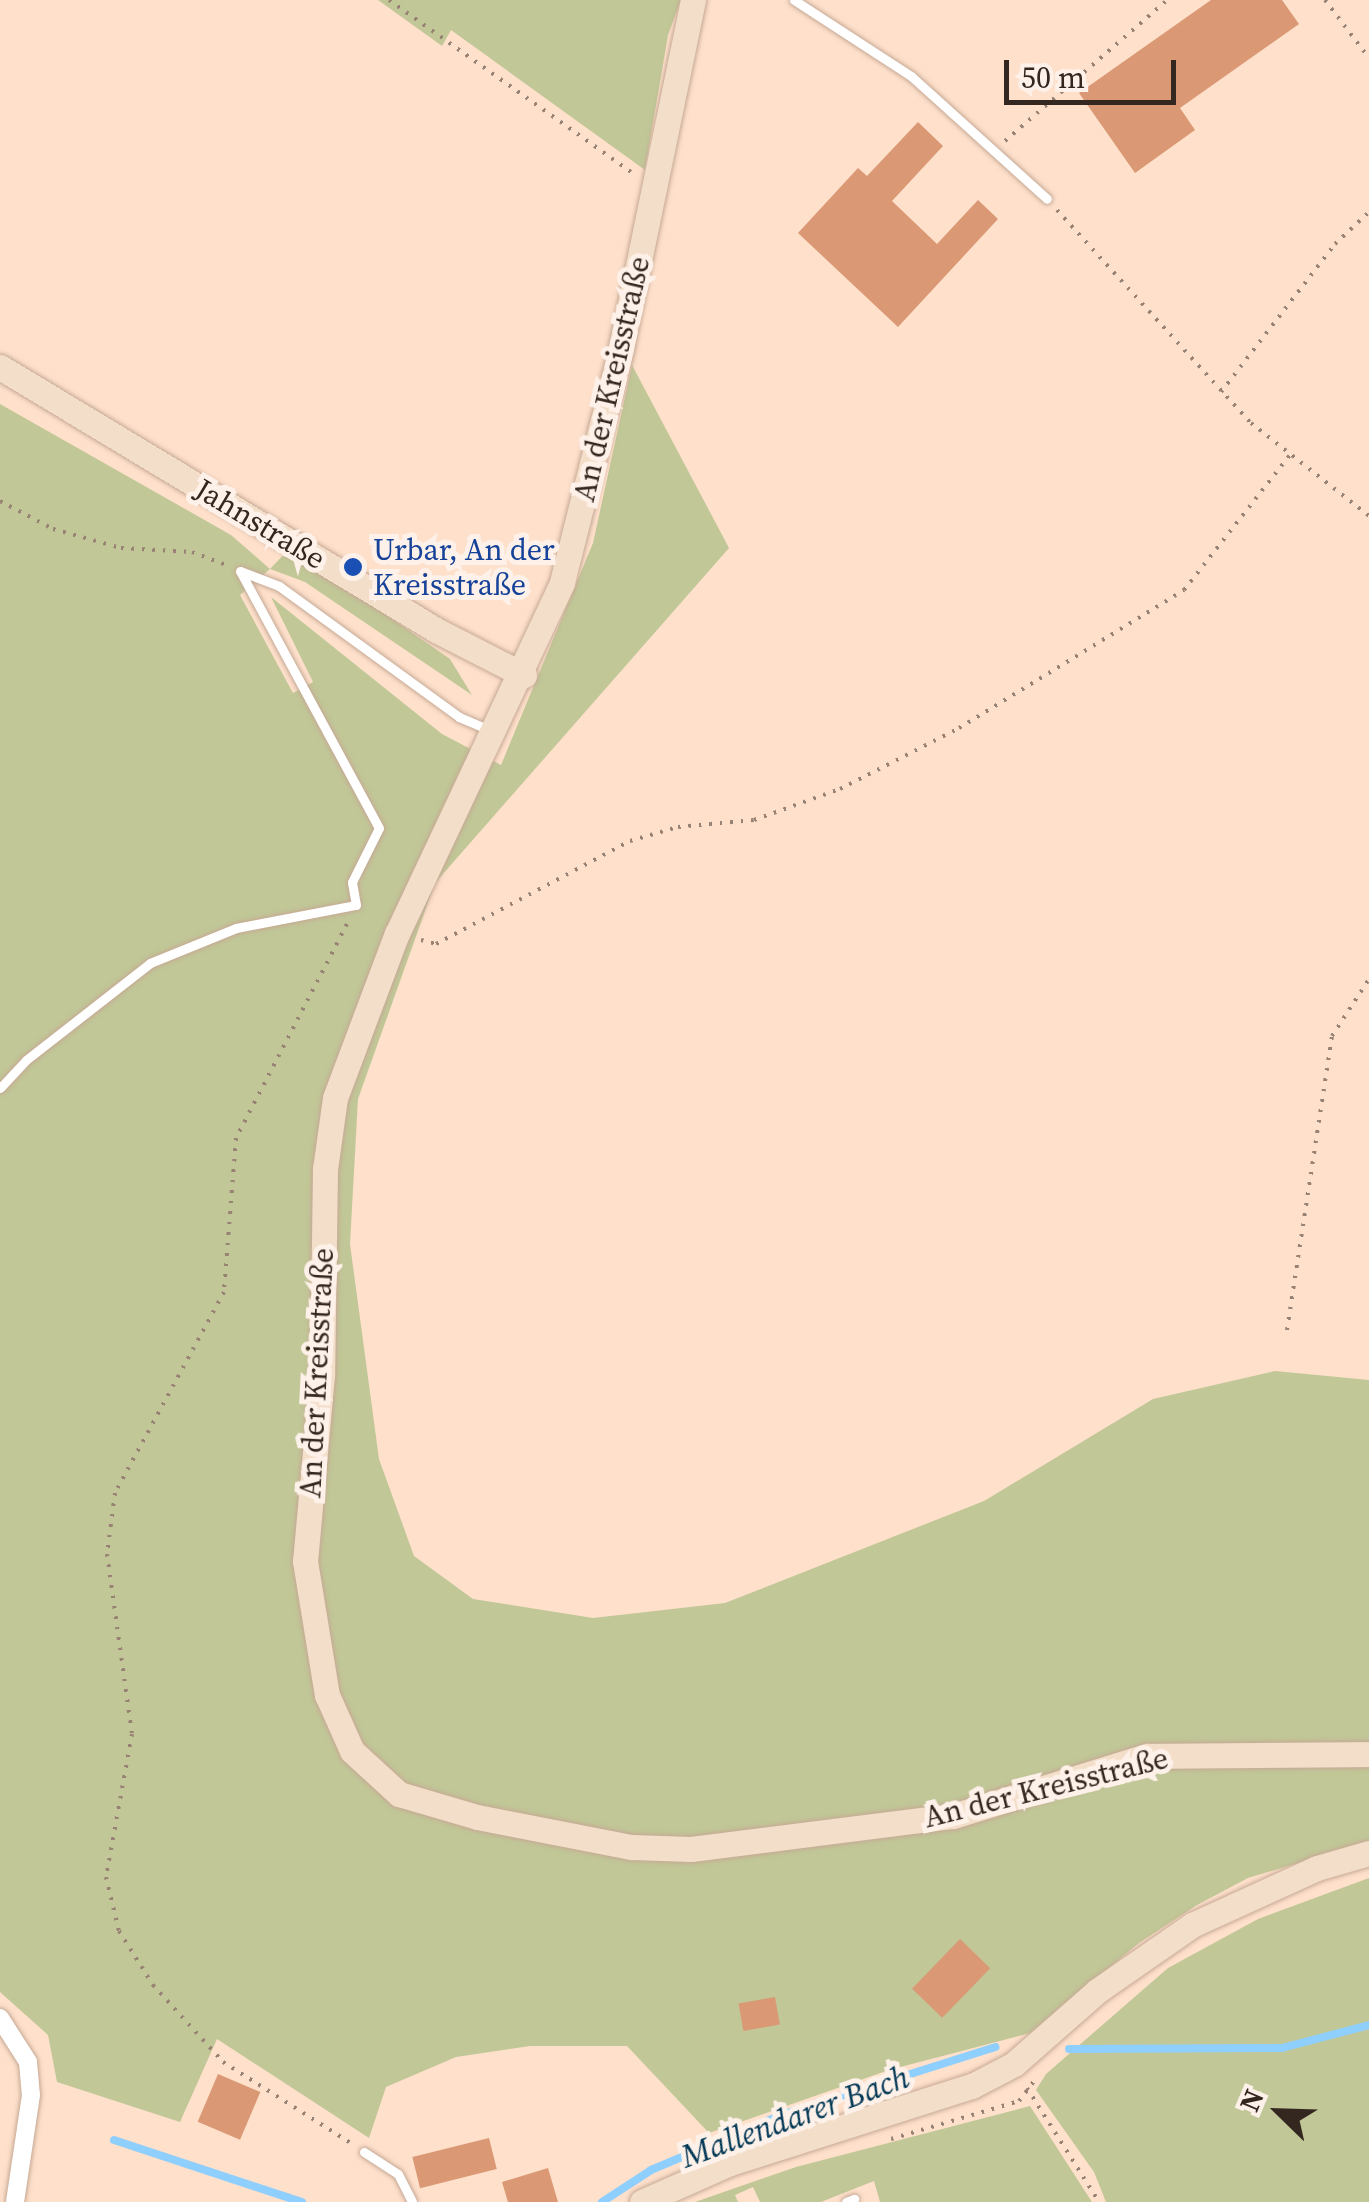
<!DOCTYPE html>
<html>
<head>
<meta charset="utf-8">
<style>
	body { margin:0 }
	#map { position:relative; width:1369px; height:2202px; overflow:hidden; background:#fee0cb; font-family:"Source Serif 4",serif }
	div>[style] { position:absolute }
	.green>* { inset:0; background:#c1c797 }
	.stream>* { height:8px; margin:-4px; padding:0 4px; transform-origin:4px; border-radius:4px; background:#8ecffd }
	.building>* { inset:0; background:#da9875; transform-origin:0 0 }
	.path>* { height:4px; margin-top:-2px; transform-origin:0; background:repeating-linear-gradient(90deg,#978274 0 2.5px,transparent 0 10.5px) }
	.roads { filter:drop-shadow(0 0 2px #c6a995) drop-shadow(0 0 2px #c6a995) }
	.lane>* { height:9px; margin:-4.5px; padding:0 4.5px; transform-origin:4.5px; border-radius:4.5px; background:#fff }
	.street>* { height:18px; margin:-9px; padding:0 9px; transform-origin:9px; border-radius:9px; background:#fff }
	.secondary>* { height:25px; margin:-12.5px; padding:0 12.5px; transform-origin:12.5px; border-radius:12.5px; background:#f3dec9 }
	.dots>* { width:28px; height:28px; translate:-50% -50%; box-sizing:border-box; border:5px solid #fef1e9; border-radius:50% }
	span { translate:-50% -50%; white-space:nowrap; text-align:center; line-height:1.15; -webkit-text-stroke:10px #fef1e9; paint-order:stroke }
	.street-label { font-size:30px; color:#33271f }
	.transit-label { font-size:30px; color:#164399 }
	.left { translate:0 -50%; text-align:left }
	.water-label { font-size:32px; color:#023856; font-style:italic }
	.north { position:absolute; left:1229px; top:2062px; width:100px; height:100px; -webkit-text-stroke:8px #fef1e9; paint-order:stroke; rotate:293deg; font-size:28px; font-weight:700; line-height:40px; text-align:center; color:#33271f }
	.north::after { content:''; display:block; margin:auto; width:35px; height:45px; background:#33271f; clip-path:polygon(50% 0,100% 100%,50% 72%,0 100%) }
	.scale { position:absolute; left:1004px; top:60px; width:172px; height:45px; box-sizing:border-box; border:5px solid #33271f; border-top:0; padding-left:12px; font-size:30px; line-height:35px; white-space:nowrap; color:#33271f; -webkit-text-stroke:8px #fef1e9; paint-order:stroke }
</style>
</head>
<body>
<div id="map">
	<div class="green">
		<i style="clip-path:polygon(378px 0,681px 0,668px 35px,645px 170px,451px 30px,442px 46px)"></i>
		<i style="clip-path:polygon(632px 365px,729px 548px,435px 883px,358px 1099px,350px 1244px,379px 1459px,414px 1556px,473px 1599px,593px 1618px,725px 1603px,984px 1501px,1153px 1399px,1275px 1371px,1369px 1380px,1369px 1842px,1248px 1878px,1197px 1905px,1139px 1943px,1030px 2033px,889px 2070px,709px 2133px,627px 2046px,530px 2046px,456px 2057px,386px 2087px,369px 2138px,217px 2039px,180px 2122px,57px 2082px,48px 2035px,0 1992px,0 404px,231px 535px,270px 569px,290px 548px,450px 659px,472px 695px,305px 582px,270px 569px,240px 595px,293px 693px,313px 682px,271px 597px,442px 734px,501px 765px,593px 543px)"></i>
		<i style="clip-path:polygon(1369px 1878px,1369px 2202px,1106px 2202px,1094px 2172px,1036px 2090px,1046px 2074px,1168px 1968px,1258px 1919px)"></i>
		<i style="clip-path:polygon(1030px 2106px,1092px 2202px,880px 2202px,874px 2181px,821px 2202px,760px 2202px,753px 2187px,735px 2195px,738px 2202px,695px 2202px,796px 2167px)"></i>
	</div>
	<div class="stream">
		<i style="left:1069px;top:2049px;width:213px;rotate:-0.3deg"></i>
		<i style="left:1282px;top:2048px;width:90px;rotate:-14.8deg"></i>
		<i style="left:114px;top:2140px;width:198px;rotate:18.3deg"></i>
		<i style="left:602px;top:2202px;width:59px;rotate:-33.1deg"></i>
		<i style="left:651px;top:2170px;width:141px;rotate:-22.9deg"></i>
		<i style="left:781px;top:2115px;width:225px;rotate:-17.6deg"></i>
	</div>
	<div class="building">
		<i style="clip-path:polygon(1211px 0,1282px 0,1299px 24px,1180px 108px,1195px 130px,1135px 173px,1079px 93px)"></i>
		<i style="clip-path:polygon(918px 122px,943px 146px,892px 201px,937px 244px,978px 200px,998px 219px,898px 327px,798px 233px,858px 168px,867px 176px)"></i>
		<i style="left:960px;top:1939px;width:42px;height:69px;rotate:44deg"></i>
		<i style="left:775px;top:1997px;width:28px;height:37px;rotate:80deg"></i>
		<i style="left:218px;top:2074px;width:46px;height:52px;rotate:23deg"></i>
		<i style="left:489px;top:2138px;width:32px;height:79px;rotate:76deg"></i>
		<i style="clip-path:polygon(548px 2168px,558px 2202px,508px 2202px,502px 2182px)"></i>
	</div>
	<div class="path">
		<i style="left:389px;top:0;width:301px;rotate:35.4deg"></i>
		<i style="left:1325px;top:0;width:73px;rotate:52.8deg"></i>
		<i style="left:1005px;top:141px;width:215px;rotate:-41deg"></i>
		<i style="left:1057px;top:210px;width:288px;rotate:47.7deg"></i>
		<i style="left:1251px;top:423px;width:150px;rotate:38.2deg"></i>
		<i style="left:1221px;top:392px;width:187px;rotate:-52.4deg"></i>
		<i style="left:1335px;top:244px;width:47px;rotate:-43.3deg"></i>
		<i style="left:0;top:501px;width:60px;rotate:27.8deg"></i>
		<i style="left:53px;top:529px;width:71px;rotate:15.6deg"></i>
		<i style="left:121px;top:548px;width:71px;rotate:3.2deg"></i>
		<i style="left:192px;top:552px;width:39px;rotate:21deg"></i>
		<i style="left:347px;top:924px;width:241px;rotate:117.4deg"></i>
		<i style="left:236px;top:1138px;width:154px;rotate:94.5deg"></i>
		<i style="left:224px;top:1292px;width:229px;rotate:118.5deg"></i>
		<i style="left:115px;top:1493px;width:62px;rotate:97.5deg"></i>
		<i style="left:107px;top:1554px;width:182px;rotate:82.1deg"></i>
		<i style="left:132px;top:1734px;width:145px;rotate:100.3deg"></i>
		<i style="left:106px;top:1877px;width:56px;rotate:76.5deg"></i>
		<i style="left:119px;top:1931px;width:64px;rotate:57.8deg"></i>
		<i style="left:153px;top:1985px;width:104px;rotate:47.7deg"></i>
		<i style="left:223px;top:2062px;width:153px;rotate:32.4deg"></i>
		<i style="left:421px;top:940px;width:16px;rotate:15deg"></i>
		<i style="left:436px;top:944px;width:220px;rotate:-28deg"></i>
		<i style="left:630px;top:841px;width:50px;rotate:-16.3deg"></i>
		<i style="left:678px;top:827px;width:76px;rotate:-5.3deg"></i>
		<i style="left:754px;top:820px;width:91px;rotate:-19.8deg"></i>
		<i style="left:840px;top:789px;width:134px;rotate:-27.1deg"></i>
		<i style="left:959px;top:728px;width:264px;rotate:-31.5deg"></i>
		<i style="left:1184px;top:590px;width:172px;rotate:-51.9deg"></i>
		<i style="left:1287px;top:1330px;width:297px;rotate:-81.3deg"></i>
		<i style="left:1332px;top:1036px;width:68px;rotate:-57deg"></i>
		<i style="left:1027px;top:2088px;width:135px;rotate:57.7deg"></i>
		<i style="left:891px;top:2139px;width:134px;rotate:-16.5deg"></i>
		<i style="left:1019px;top:2101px;width:31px;rotate:-53deg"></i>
	</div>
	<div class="roads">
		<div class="lane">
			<i style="left:794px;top:0;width:140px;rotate:33deg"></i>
			<i style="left:911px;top:76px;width:183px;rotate:42.1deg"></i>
			<i style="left:240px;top:571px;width:42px;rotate:21deg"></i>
			<i style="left:279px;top:586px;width:223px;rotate:36deg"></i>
			<i style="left:459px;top:717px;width:33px;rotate:23deg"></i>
			<i style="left:0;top:1088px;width:38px;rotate:-47deg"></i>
			<i style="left:26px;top:1060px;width:157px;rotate:-38deg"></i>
			<i style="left:150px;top:963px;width:93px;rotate:-22.1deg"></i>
			<i style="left:236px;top:928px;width:122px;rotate:-10.9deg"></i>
			<i style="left:356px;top:905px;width:23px;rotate:-100deg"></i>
			<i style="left:352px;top:882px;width:60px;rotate:-63.4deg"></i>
			<i style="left:379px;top:828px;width:292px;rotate:-118.4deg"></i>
			<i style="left:364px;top:2152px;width:40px;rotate:32.9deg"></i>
			<i style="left:398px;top:2174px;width:31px;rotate:63deg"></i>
			<i style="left:846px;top:2202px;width:9px;rotate:-21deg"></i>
		</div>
		<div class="street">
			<i style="left:0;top:2018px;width:52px;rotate:57.5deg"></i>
			<i style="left:28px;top:2062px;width:33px;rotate:85deg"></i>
			<i style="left:31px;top:2095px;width:108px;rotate:98.5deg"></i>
		</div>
		<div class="secondary">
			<i style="left:693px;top:0;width:356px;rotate:101.7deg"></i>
			<i style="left:621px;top:349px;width:241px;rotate:104.2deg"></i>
			<i style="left:562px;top:583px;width:387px;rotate:115.2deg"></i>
			<i style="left:397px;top:933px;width:176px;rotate:110.6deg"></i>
			<i style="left:335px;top:1098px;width:72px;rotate:98deg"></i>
			<i style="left:325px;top:1169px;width:206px;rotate:90.8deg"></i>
			<i style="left:322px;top:1375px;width:187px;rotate:95.2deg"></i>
			<i style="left:305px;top:1561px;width:136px;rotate:80.7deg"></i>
			<i style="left:327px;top:1695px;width:61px;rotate:65.9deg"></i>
			<i style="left:352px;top:1751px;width:64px;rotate:42.5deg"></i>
			<i style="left:399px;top:1794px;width:81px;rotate:16.4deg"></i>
			<i style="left:477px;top:1817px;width:158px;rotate:11deg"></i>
			<i style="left:632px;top:1847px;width:59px;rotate:1.9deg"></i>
			<i style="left:691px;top:1849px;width:264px;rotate:-7.2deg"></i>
			<i style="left:953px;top:1816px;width:203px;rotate:-17.2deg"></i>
			<i style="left:1147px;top:1756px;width:222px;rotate:-0.5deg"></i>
			<i style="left:0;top:367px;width:509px;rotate:31.1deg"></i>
			<i style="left:436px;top:630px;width:99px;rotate:27.1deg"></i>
			<i style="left:642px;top:2202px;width:96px;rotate:-23.9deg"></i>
			<i style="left:730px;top:2163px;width:254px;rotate:-17.7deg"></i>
			<i style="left:972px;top:2086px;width:47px;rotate:-27.6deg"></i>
			<i style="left:1014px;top:2064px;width:111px;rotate:-41.3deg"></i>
			<i style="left:1097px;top:1991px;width:116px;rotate:-34.8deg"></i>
			<i style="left:1192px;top:1925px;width:137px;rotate:-24.5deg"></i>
			<i style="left:1317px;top:1868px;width:54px;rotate:-16.1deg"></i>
		</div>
	</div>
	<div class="dots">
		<i style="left:353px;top:567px;background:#1a4fb4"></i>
	</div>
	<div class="street-label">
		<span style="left:612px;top:379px;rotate:-77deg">An der Kreisstraße</span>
		<span style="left:260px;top:524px;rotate:31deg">Jahnstraße</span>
		<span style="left:317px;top:1373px;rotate:-87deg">An der Kreisstraße</span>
		<span style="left:1046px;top:1788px;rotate:-14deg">An der Kreisstraße</span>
	</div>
	<div class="transit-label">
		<span class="left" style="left:373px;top:567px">Urbar, An der<br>Kreisstraße</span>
	</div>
	<div class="water-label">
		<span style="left:795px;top:2117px;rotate:-20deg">Mallendarer Bach</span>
	</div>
	<div class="north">N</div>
	<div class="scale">50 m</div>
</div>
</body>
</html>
